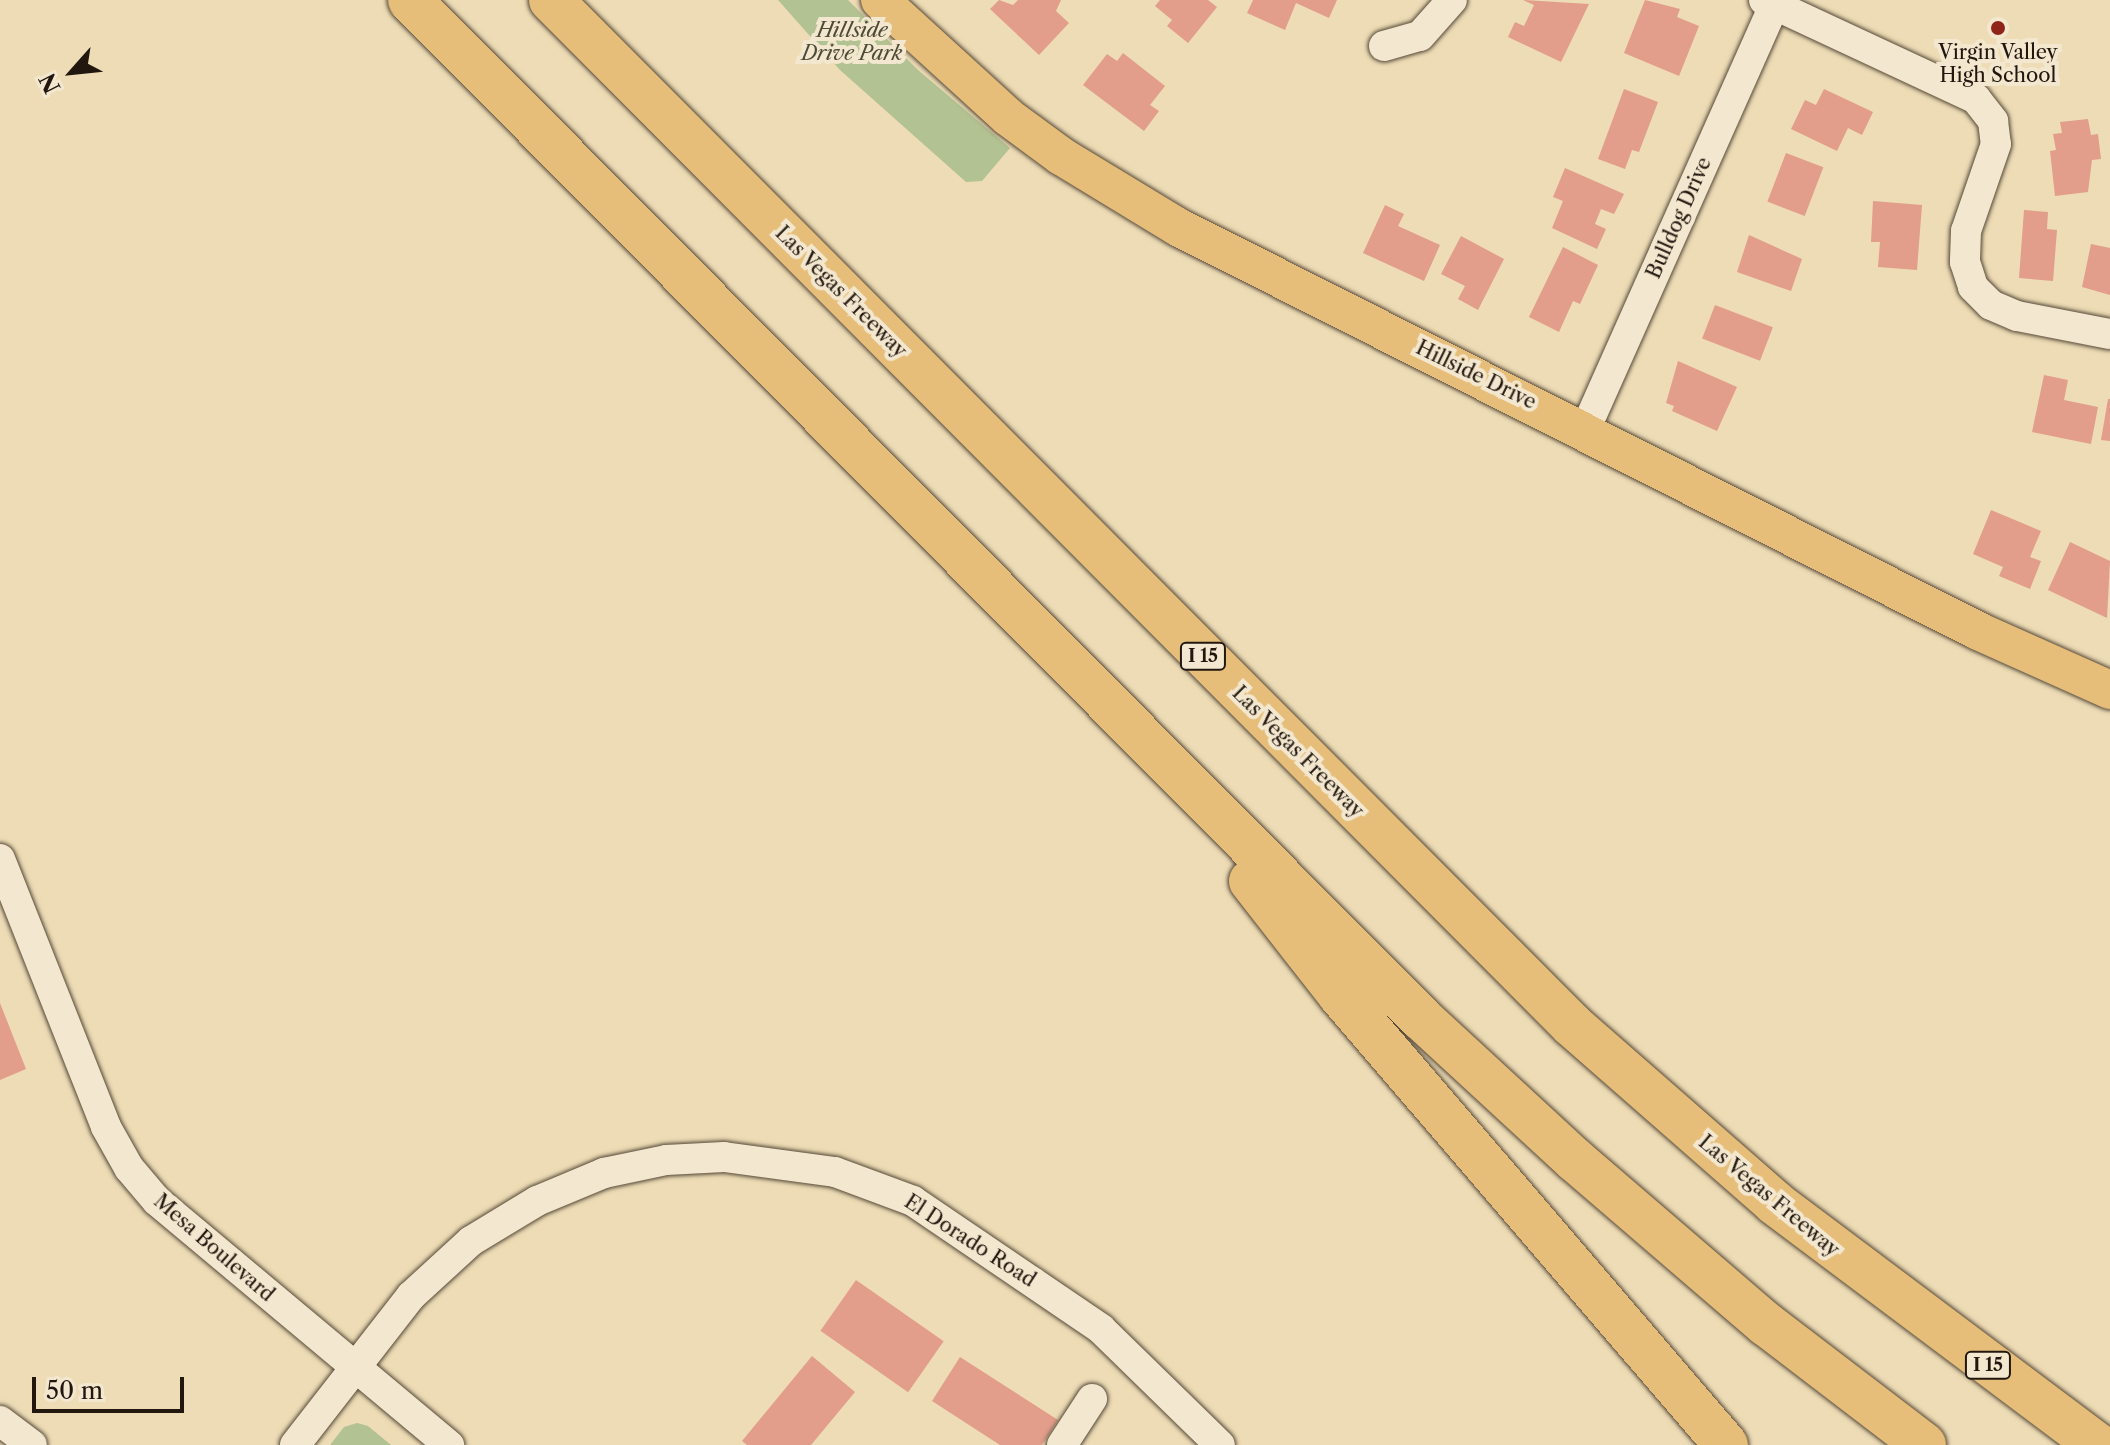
<!DOCTYPE html>
<html>
<head>
<meta charset="utf-8">
<style>
	body { margin:0 }
	#map { position:relative; width:2110px; height:1445px; overflow:hidden; background:#eddcb5; font-family:"Libre Caslon Text",serif }
	div>[style] { position:absolute }
	.green>* { inset:0; background:#b2c292 }
	.building>* { inset:0; background:#e29d8b; transform-origin:0 0 }
	.roads { filter:drop-shadow(0 0 2px #554838) drop-shadow(0 0 2px #554838) }
	.minor>* { height:30px; margin:-15px; padding:0 15px; transform-origin:15px; border-radius:15px; background:#f3e8cf }
	.major>* { height:38px; margin:-19px; padding:0 19px; transform-origin:19px; border-radius:19px; background:#e6be7a }
	.highway>* { height:44px; margin:-22px; padding:0 22px; transform-origin:22px; border-radius:22px; background:#e6be7a }
	.dots>* { width:22px; height:22px; translate:-50% -50%; box-sizing:border-box; border:4px solid #f3e8cf; border-radius:50% }
	span { translate:-50% -50%; white-space:nowrap; text-align:center; line-height:1.15; -webkit-text-stroke:8px #f3e8cf; paint-order:stroke }
	.shield-label span { padding:2px 6px; background:#f3e8cf; border:2px solid; border-radius:6px; -webkit-text-stroke-width:0 }
	.shield-label { font-size:18px; color:#22170f; font-weight:700 }
	.park-label { font-size:20px; color:#4d4a36; font-style:italic }
	.poi-label { font-size:20px; color:#22170f }
	.street-label { font-size:20px; color:#22170f }
	.north { position:absolute; left:32px; top:32px; width:80px; height:80px; -webkit-text-stroke:6px #f3e8cf; paint-order:stroke; rotate:243deg; font-size:22px; font-weight:700; line-height:32px; text-align:center; color:#22170f }
	.north::after { content:''; display:block; margin:auto; width:28px; height:36px; background:#22170f; clip-path:polygon(50% 0,100% 100%,50% 72%,0 100%) }
	.scale { position:absolute; left:32px; top:1377px; width:152px; height:36px; box-sizing:border-box; border:4px solid #22170f; border-top:0; padding-left:10px; font-size:24px; line-height:28px; white-space:nowrap; color:#22170f; -webkit-text-stroke:6px #f3e8cf; paint-order:stroke }
</style>
</head>
<body>
<div id="map">
	<div class="green">
		<i style="clip-path:polygon(778px 0,848px 0,918px 70px,1010px 148px,982px 181px,966px 182px,840px 70px)"></i>
		<i style="clip-path:polygon(357px 1423px,368px 1426px,391px 1445px,330px 1445px,344px 1427px)"></i>
	</div>
	<div class="building">
		<i style="clip-path:polygon(999px 0,1013px 5px,1018px 0,1061px 0,1056px 11px,1069px 23px,1039px 55px,990px 9px)"></i>
		<i style="clip-path:polygon(1160px 0,1208px 0,1217px 7px,1188px 43px,1167px 26px,1172px 20px,1155px 6px)"></i>
		<i style="clip-path:polygon(1253px 0,1337px 0,1329px 18px,1296px 3px,1285px 30px,1247px 13px)"></i>
		<i style="clip-path:polygon(1523px 0,1589px 4px,1561px 62px,1508px 37px,1515px 22px,1524px 26px,1534px 5px)"></i>
		<i style="clip-path:polygon(1645px 0,1680px 9px,1677px 17px,1699px 26px,1679px 76px,1624px 53px)"></i>
		<i style="clip-path:polygon(1123px 53px,1165px 86px,1150px 105px,1159px 111px,1144px 131px,1083px 85px,1107px 54px,1117px 61px)"></i>
		<i style="clip-path:polygon(1624px 89px,1658px 102px,1639px 152px,1632px 150px,1625px 169px,1598px 159px)"></i>
		<i style="clip-path:polygon(1824px 89px,1873px 112px,1862px 135px,1848px 128px,1837px 151px,1791px 129px,1805px 100px,1816px 105px)"></i>
		<i style="clip-path:polygon(2088px 119px,2091px 135px,2098px 134px,2101px 159px,2092px 160px,2088px 192px,2055px 196px,2050px 151px,2056px 150px,2053px 134px,2062px 133px,2060px 122px)"></i>
		<i style="left:1786px;top:153px;width:40px;height:52px;rotate:21deg"></i>
		<i style="clip-path:polygon(1565px 168px,1624px 194px,1614px 214px,1601px 209px,1595px 224px,1606px 229px,1597px 249px,1552px 228px,1563px 201px,1553px 197px)"></i>
		<i style="clip-path:polygon(1873px 201px,1922px 205px,1917px 270px,1878px 267px,1880px 242px,1871px 242px)"></i>
		<i style="clip-path:polygon(1385px 205px,1404px 214px,1398px 226px,1440px 245px,1424px 281px,1363px 253px)"></i>
		<i style="clip-path:polygon(2024px 210px,2048px 212px,2047px 229px,2057px 230px,2053px 281px,2019px 278px)"></i>
		<i style="clip-path:polygon(1749px 235px,1802px 259px,1791px 291px,1737px 272px)"></i>
		<i style="clip-path:polygon(1461px 236px,1504px 259px,1478px 310px,1458px 299px,1465px 286px,1441px 274px)"></i>
		<i style="clip-path:polygon(2091px 244px,2110px 248px,2110px 295px,2082px 287px)"></i>
		<i style="clip-path:polygon(1563px 247px,1598px 265px,1580px 304px,1573px 301px,1559px 332px,1529px 317px)"></i>
		<i style="left:1715px;top:305px;width:62px;height:36px;rotate:21deg"></i>
		<i style="clip-path:polygon(1678px 361px,1737px 387px,1717px 431px,1672px 411px,1674px 406px,1666px 403px)"></i>
		<i style="clip-path:polygon(2044px 375px,2068px 380px,2064px 400px,2098px 407px,2091px 444px,2032px 432px)"></i>
		<i style="clip-path:polygon(2108px 399px,2110px 399px,2110px 441px,2101px 440px)"></i>
		<i style="clip-path:polygon(1991px 510px,2041px 531px,2030px 557px,2041px 561px,2030px 589px,1999px 576px,2003px 567px,1973px 554px)"></i>
		<i style="clip-path:polygon(2070px 542px,2110px 561px,2107px 618px,2048px 590px)"></i>
		<i style="clip-path:polygon(0 1003px,26px 1069px,0 1080px)"></i>
		<i style="left:856px;top:1280px;width:107px;height:62px;rotate:35deg"></i>
		<i style="clip-path:polygon(812px 1356px,855px 1392px,811px 1445px,747px 1445px,742px 1441px)"></i>
		<i style="clip-path:polygon(960px 1357px,1058px 1420px,1042px 1445px,1000px 1445px,932px 1401px)"></i>
	</div>
	<div class="roads">
		<div class="minor">
			<i style="left:1764px;top:0;width:234px;rotate:25deg"></i>
			<i style="left:1976px;top:99px;width:28px;rotate:52deg"></i>
			<i style="left:1993px;top:121px;width:23px;rotate:83deg"></i>
			<i style="left:1996px;top:144px;width:92px;rotate:109deg"></i>
			<i style="left:1966px;top:231px;width:31px;rotate:92deg"></i>
			<i style="left:1965px;top:262px;width:26px;rotate:72deg"></i>
			<i style="left:1973px;top:287px;width:25px;rotate:45deg"></i>
			<i style="left:1991px;top:305px;width:28px;rotate:23deg"></i>
			<i style="left:2017px;top:316px;width:95px;rotate:11deg"></i>
			<i style="left:1384px;top:46px;width:37px;rotate:-16deg"></i>
			<i style="left:1420px;top:36px;width:48px;rotate:-48.4deg"></i>
			<i style="left:1585px;top:430px;width:471px;rotate:-66deg"></i>
			<i style="left:0;top:859px;width:288px;rotate:68.4deg"></i>
			<i style="left:106px;top:1127px;width:47px;rotate:60.7deg"></i>
			<i style="left:129px;top:1168px;width:43px;rotate:49.7deg"></i>
			<i style="left:157px;top:1201px;width:381px;rotate:39.9deg"></i>
			<i style="left:0;top:1421px;width:40px;rotate:37deg"></i>
			<i style="left:295px;top:1445px;width:189px;rotate:-52.1deg"></i>
			<i style="left:411px;top:1296px;width:81px;rotate:-42.5deg"></i>
			<i style="left:471px;top:1241px;width:77px;rotate:-31.2deg"></i>
			<i style="left:537px;top:1201px;width:73px;rotate:-22.7deg"></i>
			<i style="left:604px;top:1173px;width:63px;rotate:-11.8deg"></i>
			<i style="left:666px;top:1160px;width:58px;rotate:-3deg"></i>
			<i style="left:724px;top:1157px;width:112px;rotate:7.7deg"></i>
			<i style="left:835px;top:1172px;width:83px;rotate:20.4deg"></i>
			<i style="left:913px;top:1201px;width:227px;rotate:34.2deg"></i>
			<i style="left:1101px;top:1329px;width:166px;rotate:44.3deg"></i>
			<i style="left:1062px;top:1445px;width:55px;rotate:-56.9deg"></i>
		</div>
		<div class="major">
			<i style="left:880px;top:0;width:173px;rotate:42.4deg"></i>
			<i style="left:1008px;top:117px;width:66px;rotate:36.3deg"></i>
			<i style="left:1061px;top:156px;width:137px;rotate:31.3deg"></i>
			<i style="left:1178px;top:227px;width:896px;rotate:26.79deg"></i>
			<i style="left:1978px;top:631px;width:145px;rotate:24.1deg"></i>
		</div>
		<div class="highway">
			<i style="left:410px;top:0;width:1435px;rotate:45.2deg"></i>
			<i style="left:1421px;top:1018px;width:209px;rotate:42.7deg"></i>
			<i style="left:1575px;top:1160px;width:252px;rotate:40.7deg"></i>
			<i style="left:1766px;top:1324px;width:199px;rotate:37.4deg"></i>
			<i style="left:551px;top:0;width:1447px;rotate:45.11deg"></i>
			<i style="left:1572px;top:1025px;width:270px;rotate:41.2deg"></i>
			<i style="left:1775px;top:1203px;width:403px;rotate:36.9deg"></i>
			<i style="left:1251px;top:881px;width:145px;rotate:52deg"></i>
			<i style="left:1340px;top:995px;width:593px;rotate:49.38deg"></i>
		</div>
	</div>
	<div class="dots">
		<i style="left:1998px;top:28px;background:#8f2418"></i>
	</div>
	<div class="shield-label">
		<span style="left:1203px;top:656px">I 15</span>
		<span style="left:1988px;top:1365px">I 15</span>
	</div>
	<div class="park-label">
		<span style="left:852px;top:42px">Hillside<br>Drive Park</span>
	</div>
	<div class="poi-label">
		<span style="left:1998px;top:64px">Virgin Valley<br>High School</span>
	</div>
	<div class="street-label">
		<span style="left:1679px;top:218px;rotate:-66deg">Bulldog Drive</span>
		<span style="left:841px;top:292px;rotate:45deg">Las Vegas Freeway</span>
		<span style="left:1476px;top:375px;rotate:26deg">Hillside Drive</span>
		<span style="left:1298px;top:752px;rotate:45deg">Las Vegas Freeway</span>
		<span style="left:1769px;top:1196px;rotate:40deg">Las Vegas Freeway</span>
		<span style="left:970px;top:1241px;rotate:33deg">El Dorado Road</span>
		<span style="left:214px;top:1248px;rotate:41deg">Mesa Boulevard</span>
	</div>
	<div class="north">N</div>
	<div class="scale">50 m</div>
</div>
</body>
</html>
